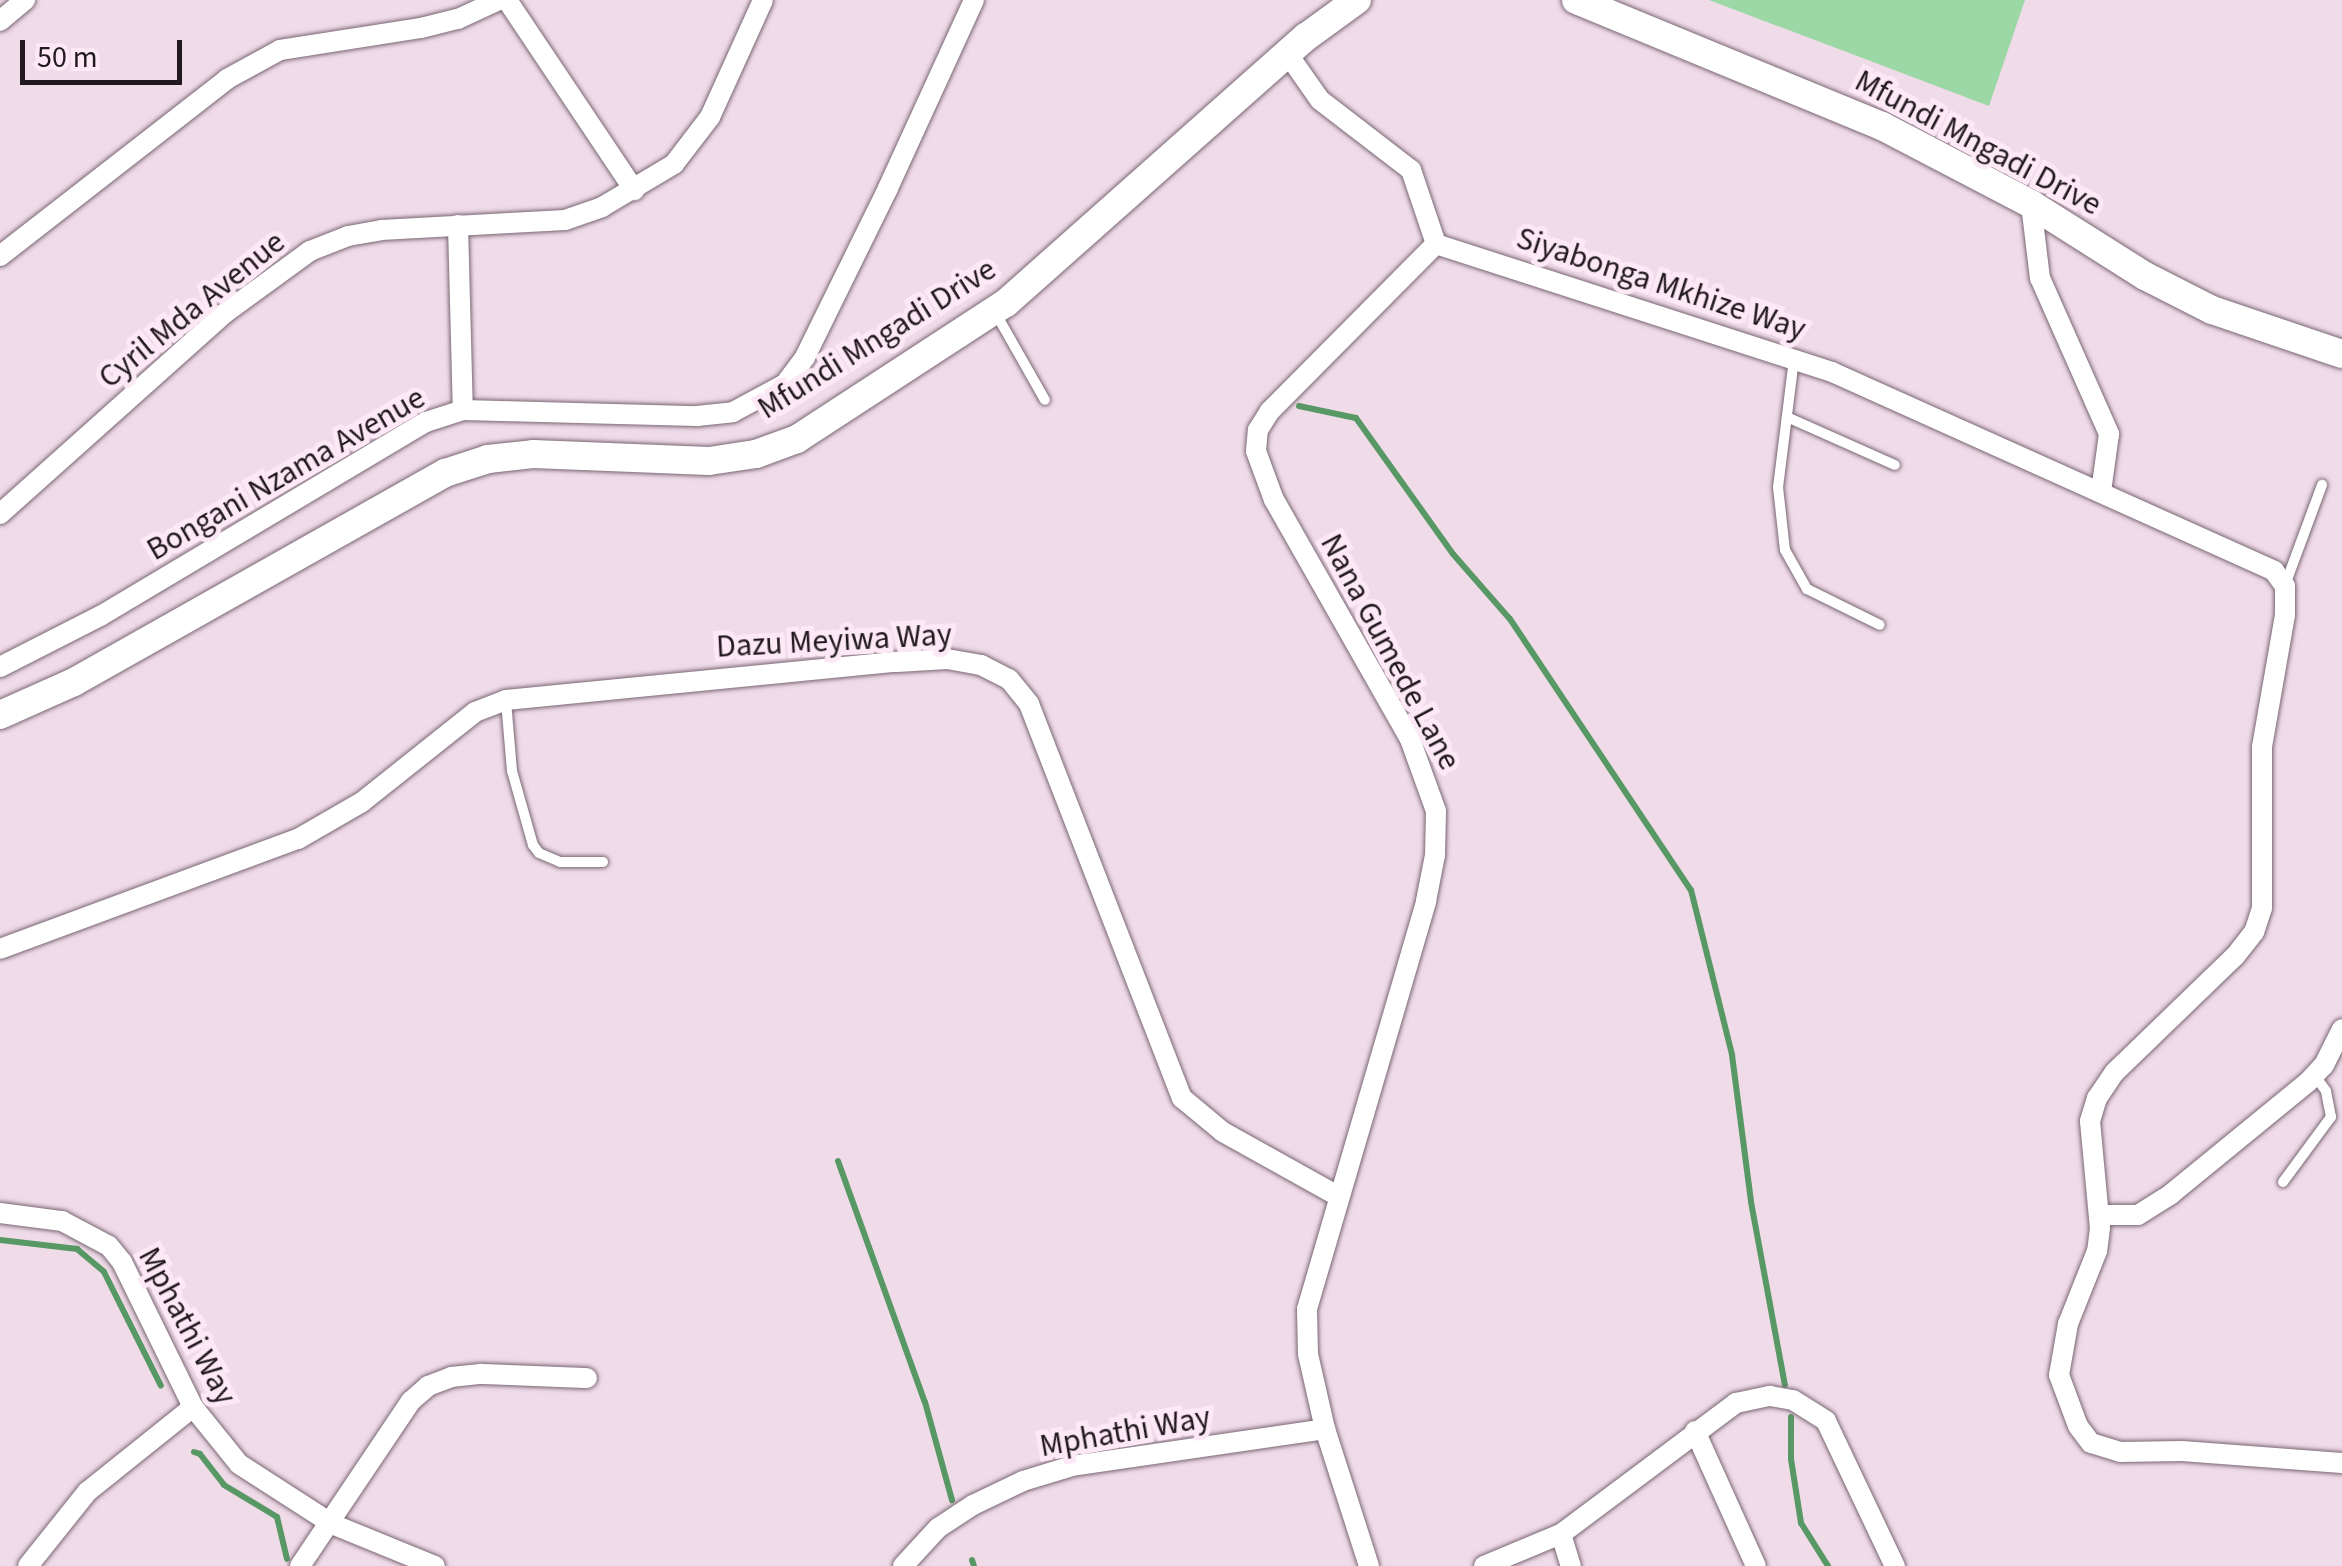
<!DOCTYPE html>
<html>
<head>
<meta charset="utf-8">
<style>
	body { margin:0 }
	#map { position:relative; width:2342px; height:1566px; overflow:hidden; background:#f0dbe9; font-family:"Source Sans 3",sans-serif }
	div>[style] { position:absolute }
	.green>* { inset:0; background:#9bd8a5 }
	.stream>* { height:6px; margin:-3px; padding:0 3px; transform-origin:3px; border-radius:3px; background:#589864 }
	.roads { filter:drop-shadow(0 0 2px #796773) drop-shadow(0 0 2px #796773) }
	.lane>* { height:10px; margin:-5px; padding:0 5px; transform-origin:5px; border-radius:5px; background:#fff }
	.street>* { height:20px; margin:-10px; padding:0 10px; transform-origin:10px; border-radius:10px; background:#fff }
	.secondary>* { height:28px; margin:-14px; padding:0 14px; transform-origin:14px; border-radius:14px; background:#fff }
	span { translate:-50% -50%; white-space:nowrap; text-align:center; line-height:1.15; -webkit-text-stroke:10px #fde9f6; paint-order:stroke }
	.street-label { font-size:32px; color:#21191e }
	.scale { position:absolute; left:20px; top:40px; width:162px; height:45px; box-sizing:border-box; border:5px solid #21191e; border-top:0; padding-left:12px; font-size:30px; line-height:35px; white-space:nowrap; color:#21191e; -webkit-text-stroke:8px #fde9f6; paint-order:stroke }
</style>
</head>
<body>
<div id="map">
	<div class="green">
		<i style="clip-path:polygon(1709px 0,2025px 0,1989px 106px)"></i>
	</div>
	<div class="stream">
		<i style="left:1299px;top:406px;width:58px;rotate:11.9deg"></i>
		<i style="left:1356px;top:418px;width:167px;rotate:54.5deg"></i>
		<i style="left:1453px;top:554px;width:86px;rotate:48.8deg"></i>
		<i style="left:1510px;top:619px;width:326px;rotate:56.3deg"></i>
		<i style="left:1691px;top:890px;width:170px;rotate:76deg"></i>
		<i style="left:1732px;top:1055px;width:148px;rotate:82.6deg"></i>
		<i style="left:1751px;top:1202px;width:186px;rotate:79.5deg"></i>
		<i style="left:838px;top:1161px;width:256px;rotate:70.2deg"></i>
		<i style="left:925px;top:1402px;width:102px;rotate:74.6deg"></i>
		<i style="left:0;top:1240px;width:78px;rotate:6.7deg"></i>
		<i style="left:77px;top:1249px;width:35px;rotate:40deg"></i>
		<i style="left:104px;top:1272px;width:127px;rotate:63.4deg"></i>
		<i style="left:1791px;top:1417px;width:42px;rotate:90deg"></i>
		<i style="left:1791px;top:1459px;width:65px;rotate:81.1deg"></i>
		<i style="left:1801px;top:1523px;width:51px;rotate:57.9deg"></i>
		<i style="left:194px;top:1452px;width:6px;rotate:18deg"></i>
		<i style="left:200px;top:1454px;width:39px;rotate:52deg"></i>
		<i style="left:224px;top:1485px;width:62px;rotate:31.1deg"></i>
		<i style="left:277px;top:1517px;width:43px;rotate:76.6deg"></i>
		<i style="left:972px;top:1560px;width:6px;rotate:72deg"></i>
	</div>
	<div class="roads">
		<div class="lane">
			<i style="left:995px;top:312px;width:101px;rotate:60.4deg"></i>
			<i style="left:1794px;top:359px;width:129px;rotate:97.1deg"></i>
			<i style="left:1778px;top:487px;width:63px;rotate:83.7deg"></i>
			<i style="left:1785px;top:550px;width:45px;rotate:60.6deg"></i>
			<i style="left:1807px;top:589px;width:81px;rotate:26.3deg"></i>
			<i style="left:1787px;top:417px;width:118px;rotate:24deg"></i>
			<i style="left:2285px;top:585px;width:107px;rotate:-69.7deg"></i>
			<i style="left:506px;top:701px;width:70px;rotate:85.1deg"></i>
			<i style="left:512px;top:771px;width:77px;rotate:74.2deg"></i>
			<i style="left:533px;top:845px;width:10px;rotate:53deg"></i>
			<i style="left:539px;top:853px;width:23px;rotate:23deg"></i>
			<i style="left:560px;top:862px;width:43px"></i>
			<i style="left:2283px;top:1182px;width:81px;rotate:-53.6deg"></i>
			<i style="left:2331px;top:1117px;width:26px;rotate:-101deg"></i>
			<i style="left:2326px;top:1091px;width:19px;rotate:-126deg"></i>
		</div>
		<div class="street">
			<i style="left:507px;top:0;width:229px;rotate:56.2deg"></i>
			<i style="left:0;top:21px;width:33px;rotate:-40deg"></i>
			<i style="left:1287px;top:53px;width:57px;rotate:54.9deg"></i>
			<i style="left:1320px;top:100px;width:115px;rotate:37.6deg"></i>
			<i style="left:1411px;top:170px;width:78px;rotate:71.3deg"></i>
			<i style="left:2031px;top:204px;width:75px;rotate:83.1deg"></i>
			<i style="left:2040px;top:278px;width:171px;rotate:66.1deg"></i>
			<i style="left:2109px;top:434px;width:59px;rotate:97.9deg"></i>
			<i style="left:458px;top:225px;width:185px;rotate:88.5deg"></i>
			<i style="left:1436px;top:244px;width:416px;rotate:17.9deg"></i>
			<i style="left:1832px;top:372px;width:485px;rotate:24.2deg"></i>
			<i style="left:2274px;top:571px;width:19px;rotate:54deg"></i>
			<i style="left:2285px;top:586px;width:29px;rotate:90deg"></i>
			<i style="left:2285px;top:615px;width:134px;rotate:99.9deg"></i>
			<i style="left:2262px;top:747px;width:161px;rotate:90deg"></i>
			<i style="left:2262px;top:908px;width:25px;rotate:108deg"></i>
			<i style="left:2254px;top:932px;width:31px;rotate:128deg"></i>
			<i style="left:2235px;top:956px;width:168px;rotate:136deg"></i>
			<i style="left:2114px;top:1073px;width:30px;rotate:124deg"></i>
			<i style="left:2097px;top:1098px;width:24px;rotate:107deg"></i>
			<i style="left:2090px;top:1121px;width:107px;rotate:84.7deg"></i>
			<i style="left:2100px;top:1228px;width:23px;rotate:97deg"></i>
			<i style="left:2097px;top:1251px;width:79px;rotate:111.7deg"></i>
			<i style="left:2068px;top:1324px;width:52px;rotate:100deg"></i>
			<i style="left:2059px;top:1375px;width:54px;rotate:69.6deg"></i>
			<i style="left:2078px;top:1426px;width:21px;rotate:53deg"></i>
			<i style="left:2091px;top:1443px;width:30px;rotate:17deg"></i>
			<i style="left:2120px;top:1452px;width:62px;rotate:-0.9deg"></i>
			<i style="left:2182px;top:1451px;width:160px;rotate:4.3deg"></i>
			<i style="left:0;top:256px;width:288px;rotate:-37.9deg"></i>
			<i style="left:227px;top:79px;width:60px;rotate:-28.7deg"></i>
			<i style="left:280px;top:50px;width:143px;rotate:-8.9deg"></i>
			<i style="left:421px;top:28px;width:38px;rotate:-14deg"></i>
			<i style="left:458px;top:19px;width:45px;rotate:-24.9deg"></i>
			<i style="left:0;top:514px;width:302px;rotate:-41.8deg"></i>
			<i style="left:225px;top:313px;width:105px;rotate:-36.1deg"></i>
			<i style="left:310px;top:251px;width:41px;rotate:-21.5deg"></i>
			<i style="left:348px;top:236px;width:34px;rotate:-10deg"></i>
			<i style="left:381px;top:230px;width:184px;rotate:-3.1deg"></i>
			<i style="left:565px;top:220px;width:39px;rotate:-19deg"></i>
			<i style="left:602px;top:207px;width:84px;rotate:-30.8deg"></i>
			<i style="left:674px;top:164px;width:59px;rotate:-52.5deg"></i>
			<i style="left:710px;top:117px;width:128px;rotate:-65.6deg"></i>
			<i style="left:0;top:667px;width:114px;rotate:-27deg"></i>
			<i style="left:102px;top:615px;width:377px;rotate:-30.8deg"></i>
			<i style="left:426px;top:422px;width:39px;rotate:-18deg"></i>
			<i style="left:463px;top:410px;width:234px;rotate:1.5deg"></i>
			<i style="left:697px;top:416px;width:36px;rotate:-6deg"></i>
			<i style="left:733px;top:412px;width:59px;rotate:-28.3deg"></i>
			<i style="left:785px;top:384px;width:34px;rotate:-53deg"></i>
			<i style="left:805px;top:357px;width:188px;rotate:-63.8deg"></i>
			<i style="left:888px;top:188px;width:207px;rotate:-65.4deg"></i>
			<i style="left:0;top:949px;width:318px;rotate:-20.3deg"></i>
			<i style="left:298px;top:839px;width:74px;rotate:-30deg"></i>
			<i style="left:362px;top:802px;width:144px;rotate:-38.5deg"></i>
			<i style="left:475px;top:712px;width:33px;rotate:-21deg"></i>
			<i style="left:506px;top:700px;width:393px;rotate:-5.6deg"></i>
			<i style="left:897px;top:662px;width:50px;rotate:-3.4deg"></i>
			<i style="left:947px;top:659px;width:35px;rotate:10deg"></i>
			<i style="left:981px;top:665px;width:31px;rotate:27deg"></i>
			<i style="left:1009px;top:679px;width:32px;rotate:51deg"></i>
			<i style="left:1029px;top:704px;width:423px;rotate:68.8deg"></i>
			<i style="left:1182px;top:1098px;width:53px;rotate:39.7deg"></i>
			<i style="left:1223px;top:1132px;width:132px;rotate:29.1deg"></i>
			<i style="left:0;top:1213px;width:63px;rotate:7.4deg"></i>
			<i style="left:62px;top:1221px;width:53px;rotate:28deg"></i>
			<i style="left:109px;top:1246px;width:21px;rotate:51deg"></i>
			<i style="left:122px;top:1262px;width:161px;rotate:63.9deg"></i>
			<i style="left:193px;top:1407px;width:73px;rotate:51.1deg"></i>
			<i style="left:239px;top:1464px;width:111px;rotate:32.8deg"></i>
			<i style="left:332px;top:1524px;width:111px;rotate:22.2deg"></i>
			<i style="left:2099px;top:1215px;width:39px"></i>
			<i style="left:2138px;top:1215px;width:39px;rotate:-32deg"></i>
			<i style="left:2171px;top:1194px;width:177px;rotate:-39.3deg"></i>
			<i style="left:2308px;top:1082px;width:23px;rotate:-47deg"></i>
			<i style="left:2324px;top:1065px;width:40px;rotate:-63.4deg"></i>
			<i style="left:1695px;top:1431px;width:148px;rotate:65.7deg"></i>
			<i style="left:1561px;top:1534px;width:34px;rotate:73deg"></i>
			<i style="left:28px;top:1566px;width:95px;rotate:-51.4deg"></i>
			<i style="left:87px;top:1492px;width:136px;rotate:-38.7deg"></i>
			<i style="left:300px;top:1566px;width:199px;rotate:-56.1deg"></i>
			<i style="left:411px;top:1401px;width:23px;rotate:-41deg"></i>
			<i style="left:428px;top:1386px;width:25px;rotate:-21deg"></i>
			<i style="left:451px;top:1377px;width:30px;rotate:-6deg"></i>
			<i style="left:481px;top:1374px;width:106px;rotate:2.2deg"></i>
			<i style="left:903px;top:1566px;width:52px;rotate:-47.4deg"></i>
			<i style="left:938px;top:1528px;width:42px;rotate:-33.3deg"></i>
			<i style="left:973px;top:1505px;width:55px;rotate:-25.6deg"></i>
			<i style="left:1023px;top:1481px;width:51px;rotate:-17deg"></i>
			<i style="left:1072px;top:1466px;width:256px;rotate:-8.3deg"></i>
			<i style="left:1369px;top:1566px;width:144px;rotate:-107.8deg"></i>
			<i style="left:1325px;top:1429px;width:77px;rotate:-102.8deg"></i>
			<i style="left:1308px;top:1354px;width:45px;rotate:-91.3deg"></i>
			<i style="left:1307px;top:1309px;width:425px;rotate:-73.7deg"></i>
			<i style="left:1426px;top:901px;width:47px;rotate:-78.9deg"></i>
			<i style="left:1435px;top:855px;width:44px;rotate:-88.7deg"></i>
			<i style="left:1436px;top:811px;width:77px;rotate:-109.9deg"></i>
			<i style="left:1410px;top:739px;width:275px;rotate:-119.6deg"></i>
			<i style="left:1274px;top:500px;width:52px;rotate:-110.2deg"></i>
			<i style="left:1256px;top:451px;width:21px;rotate:-85deg"></i>
			<i style="left:1258px;top:430px;width:22px;rotate:-58deg"></i>
			<i style="left:1270px;top:411px;width:235px;rotate:-45.2deg"></i>
			<i style="left:1484px;top:1566px;width:83px;rotate:-22.6deg"></i>
			<i style="left:1561px;top:1534px;width:219px;rotate:-36.8deg"></i>
			<i style="left:1736px;top:1403px;width:35px;rotate:-12deg"></i>
			<i style="left:1770px;top:1396px;width:23px;rotate:10deg"></i>
			<i style="left:1793px;top:1400px;width:39px;rotate:32deg"></i>
			<i style="left:1826px;top:1421px;width:161px;rotate:64.6deg"></i>
		</div>
		<div class="secondary">
			<i style="left:1576px;top:0;width:331px;rotate:22.4deg"></i>
			<i style="left:1882px;top:126px;width:168px;rotate:27.6deg"></i>
			<i style="left:2031px;top:204px;width:135px;rotate:32.3deg"></i>
			<i style="left:2145px;top:276px;width:75px;rotate:26.9deg"></i>
			<i style="left:2212px;top:310px;width:137px;rotate:18.7deg"></i>
			<i style="left:0;top:715px;width:81px;rotate:-24deg"></i>
			<i style="left:74px;top:682px;width:426px;rotate:-29.4deg"></i>
			<i style="left:445px;top:473px;width:45px;rotate:-18deg"></i>
			<i style="left:488px;top:459px;width:45px;rotate:-6.3deg"></i>
			<i style="left:533px;top:454px;width:176px;rotate:2.3deg"></i>
			<i style="left:709px;top:461px;width:48px;rotate:-8.5deg"></i>
			<i style="left:756px;top:454px;width:44px;rotate:-20.1deg"></i>
			<i style="left:797px;top:439px;width:249px;rotate:-33.1deg"></i>
			<i style="left:1006px;top:303px;width:401px;rotate:-41.6deg"></i>
			<i style="left:1306px;top:37px;width:63px;rotate:-36deg"></i>
		</div>
	</div>
	<div class="street-label">
		<span style="left:1978px;top:143px;rotate:28deg">Mfundi Mngadi Drive</span>
		<span style="left:1661px;top:284px;rotate:18deg">Siyabonga Mkhize Way</span>
		<span style="left:192px;top:310px;rotate:-39deg">Cyril Mda Avenue</span>
		<span style="left:877px;top:339px;rotate:-32deg">Mfundi Mngadi Drive</span>
		<span style="left:286px;top:474px;rotate:-30deg">Bongani Nzama Avenue</span>
		<span style="left:834px;top:641px;rotate:-3deg">Dazu Meyiwa Way</span>
		<span style="left:1390px;top:652px;rotate:62deg">Nana Gumede Lane</span>
		<span style="left:187px;top:1326px;rotate:62deg">Mphathi Way</span>
		<span style="left:1125px;top:1432px;rotate:-10deg">Mphathi Way</span>
	</div>
	<div class="scale">50 m</div>
</div>
</body>
</html>
